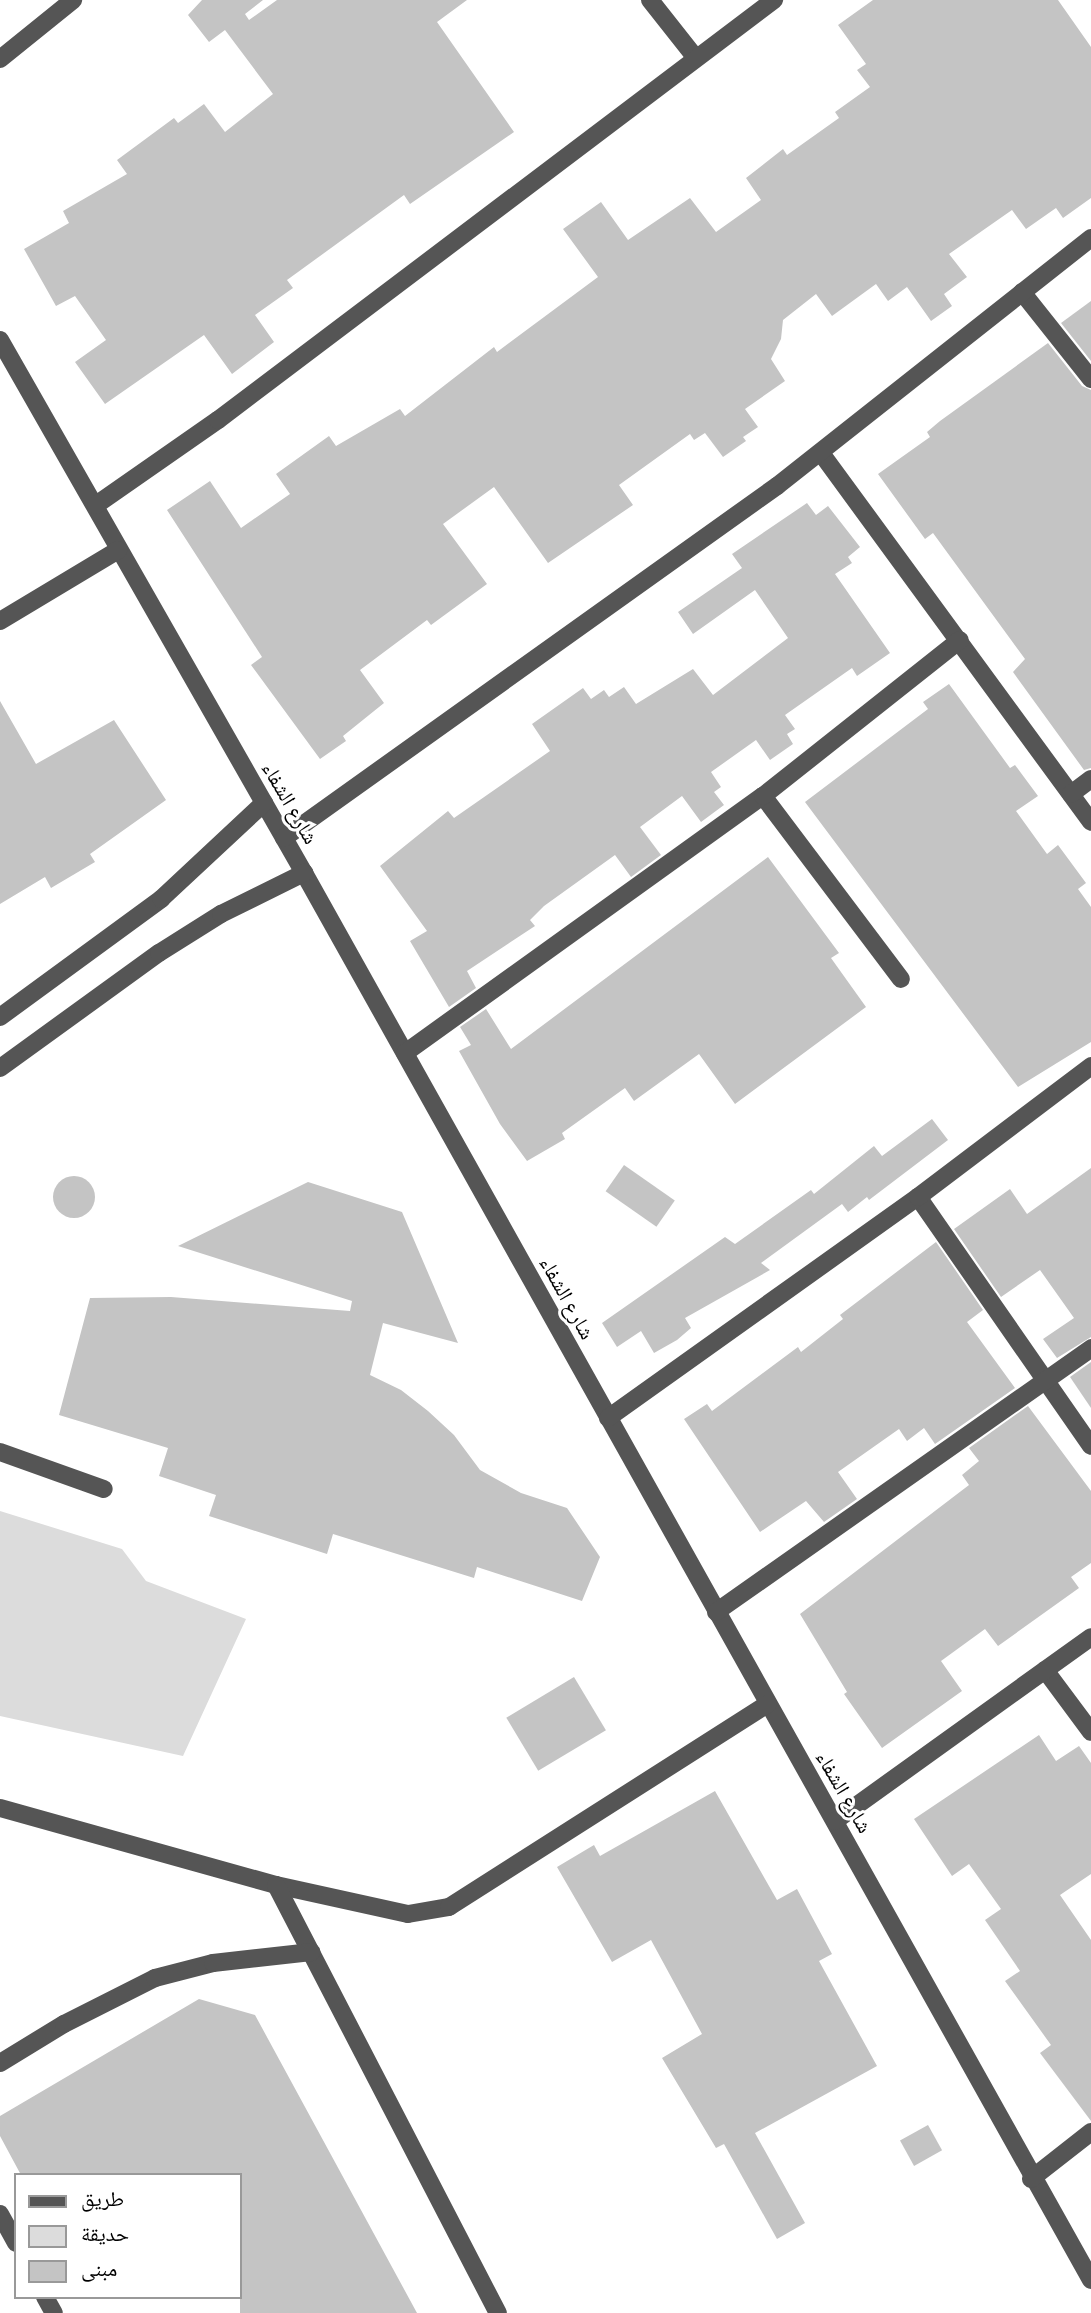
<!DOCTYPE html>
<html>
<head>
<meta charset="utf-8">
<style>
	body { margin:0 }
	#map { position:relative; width:1091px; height:2313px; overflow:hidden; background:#fff; font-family:"Archivo Narrow","Noto Naskh Arabic",sans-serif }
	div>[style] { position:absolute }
	.green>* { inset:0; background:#dcdcdc }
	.building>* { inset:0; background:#c4c4c4; transform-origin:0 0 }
	.round { border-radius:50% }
	.minor>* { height:18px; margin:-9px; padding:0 9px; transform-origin:9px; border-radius:9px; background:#555 }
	span { translate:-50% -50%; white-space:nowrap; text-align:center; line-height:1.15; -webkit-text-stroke:6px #fff; paint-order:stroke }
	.street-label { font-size:21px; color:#000 }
	.legend { position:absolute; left:14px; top:2173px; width:228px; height:126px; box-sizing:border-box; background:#fff; border:2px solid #999; margin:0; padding:9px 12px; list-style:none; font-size:21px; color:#000 }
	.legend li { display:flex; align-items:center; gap:14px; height:35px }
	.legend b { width:35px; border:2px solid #999 }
</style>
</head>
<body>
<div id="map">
	<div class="green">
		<i style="clip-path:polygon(0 1511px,122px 1549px,146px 1581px,246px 1619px,183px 1756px,0 1716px)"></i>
	</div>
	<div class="building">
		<i style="clip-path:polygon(202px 0,263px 0,245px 14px,249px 20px,277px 0,467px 0,437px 22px,514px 132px,410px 204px,404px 195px,287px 280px,293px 288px,255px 315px,274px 342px,232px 374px,204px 335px,105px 404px,75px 362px,106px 340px,75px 296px,56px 306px,24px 249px,69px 223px,63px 211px,127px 174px,117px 160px,174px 118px,178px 123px,204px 104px,225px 132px,273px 94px,225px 30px,209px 42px,188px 15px)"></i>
		<i style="clip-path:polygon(873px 0,1058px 0,1091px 47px,1091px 198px,1063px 218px,1056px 208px,1026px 229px,1012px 210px,949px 254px,967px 277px,944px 294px,952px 306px,931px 321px,907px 287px,888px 301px,876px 284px,832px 316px,816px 294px,783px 320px,781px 339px,771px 359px,785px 381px,745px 409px,758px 427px,743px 437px,746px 441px,723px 457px,705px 433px,694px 440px,690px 434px,619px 485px,633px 505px,548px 563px,494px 487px,443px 524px,487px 584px,431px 625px,427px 620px,360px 670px,384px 703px,343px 736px,346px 741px,320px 759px,251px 665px,262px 657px,167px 510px,210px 481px,241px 528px,290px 494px,276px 474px,329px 436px,336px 446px,400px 409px,405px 416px,494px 347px,497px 352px,598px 277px,563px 229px,601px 202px,628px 240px,690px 198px,716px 232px,761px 200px,746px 178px,783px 149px,787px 155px,839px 118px,835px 112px,870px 87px,857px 70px,866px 64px,838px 25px)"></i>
		<i style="clip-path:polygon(1091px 301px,1091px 361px,1061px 323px)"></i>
		<i style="clip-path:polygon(1048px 343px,1082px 386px,1091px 390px,1091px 768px,1084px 770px,1013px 672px,1025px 659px,933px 533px,925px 539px,878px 474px,930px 437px,927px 432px,940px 421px)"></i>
		<i style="clip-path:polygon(807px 503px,816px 515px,828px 506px,860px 547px,848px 557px,852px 563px,835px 574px,890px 653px,857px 676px,852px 668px,785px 715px,795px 729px,787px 734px,793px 744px,770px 760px,756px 740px,711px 772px,721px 787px,714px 792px,724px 805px,701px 822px,682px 796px,640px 827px,661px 855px,631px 877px,615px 855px,544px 906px,530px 920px,535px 926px,467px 971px,476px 988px,449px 1007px,410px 941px,427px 931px,380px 866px,448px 811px,454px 818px,550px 751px,532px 724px,583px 688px,591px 699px,604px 690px,609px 697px,624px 687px,636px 704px,693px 669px,713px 695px,788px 638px,755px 590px,693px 634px,678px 612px,742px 568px,732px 554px)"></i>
		<i style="clip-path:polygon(949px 684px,1010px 768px,1015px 765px,1038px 796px,1016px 811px,1047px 854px,1058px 845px,1086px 883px,1078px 889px,1091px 907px,1091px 1042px,1018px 1087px,805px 802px,928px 709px,923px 702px)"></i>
		<i style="clip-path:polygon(0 701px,36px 764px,114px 720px,166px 800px,90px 854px,95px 862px,51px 888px,45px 877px,0 904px)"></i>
		<i style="clip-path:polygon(768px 857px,839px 953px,831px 958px,866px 1007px,735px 1104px,699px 1054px,634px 1101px,625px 1088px,562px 1133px,565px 1139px,527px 1161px,500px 1124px,459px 1051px,471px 1045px,460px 1027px,486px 1009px,511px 1049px)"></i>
		<i style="clip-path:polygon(932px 1119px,948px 1140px,869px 1200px,867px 1197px,848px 1212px,842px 1204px,761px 1263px,770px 1270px,685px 1318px,691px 1328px,677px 1340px,654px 1353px,641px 1331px,617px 1347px,602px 1323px,725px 1237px,735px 1244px,811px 1190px,814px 1194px,874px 1146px,882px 1156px)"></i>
		<i style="left:624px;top:1165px;width:62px;height:32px;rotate:35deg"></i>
		<i style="clip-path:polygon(1091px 1168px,1091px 1337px,1057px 1358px,1043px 1339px,1074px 1318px,1040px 1270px,1001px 1297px,954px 1229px,1010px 1189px,1027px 1214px)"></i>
		<i class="round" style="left:53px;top:1176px;width:42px;height:42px"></i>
		<i style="clip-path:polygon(308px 1182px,402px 1212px,458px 1343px,383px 1323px,370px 1375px,401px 1390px,428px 1411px,454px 1435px,480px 1470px,521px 1493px,567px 1508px,600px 1557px,582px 1601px,477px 1567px,474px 1578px,333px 1534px,327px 1554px,209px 1516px,216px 1495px,159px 1476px,168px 1448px,59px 1415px,90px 1298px,171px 1297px,350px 1311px,352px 1301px,178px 1246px)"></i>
		<i style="clip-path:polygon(936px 1242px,983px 1310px,967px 1322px,1015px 1388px,935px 1444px,924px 1428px,907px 1441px,899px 1429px,838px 1472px,857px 1499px,824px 1522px,806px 1501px,760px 1532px,684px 1419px,707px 1404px,712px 1411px,798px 1347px,801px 1352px,843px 1319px,840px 1315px)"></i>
		<i style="clip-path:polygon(1091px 1362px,1091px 1408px,1070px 1377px)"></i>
		<i style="clip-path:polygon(1028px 1406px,1091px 1491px,1091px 1563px,1071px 1577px,1079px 1588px,998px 1646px,985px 1629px,941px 1661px,962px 1691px,882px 1748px,844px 1694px,847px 1692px,800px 1614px,969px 1485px,962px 1475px,979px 1461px,969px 1448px)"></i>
		<i style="left:574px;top:1677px;width:62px;height:79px;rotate:59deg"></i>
		<i style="clip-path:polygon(1039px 1735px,1056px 1761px,1079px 1746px,1091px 1763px,1091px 1874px,1060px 1895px,1091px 1940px,1091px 2121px,1040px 2053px,1051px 2045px,1005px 1981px,1020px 1971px,985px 1920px,1001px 1909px,969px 1864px,952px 1876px,914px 1819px)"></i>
		<i style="clip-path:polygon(715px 1791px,777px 1900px,797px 1889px,832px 1954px,819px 1961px,877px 2066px,755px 2133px,805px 2223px,777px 2239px,724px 2144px,716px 2148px,662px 2058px,702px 2034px,651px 1940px,612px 1962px,557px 1867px,594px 1845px,600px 1856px)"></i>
		<i style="clip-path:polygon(199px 1999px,255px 2015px,417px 2313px,240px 2313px,240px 2175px,21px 2175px,0 2136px,0 2116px)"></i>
		<i style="left:928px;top:2125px;width:29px;height:32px;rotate:61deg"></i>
	</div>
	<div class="minor">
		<i style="left:650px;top:0;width:73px;rotate:51.7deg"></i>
		<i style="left:0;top:59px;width:94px;rotate:-38.9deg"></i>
		<i style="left:1022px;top:292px;width:111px;rotate:51.6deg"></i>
		<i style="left:0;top:340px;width:614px;rotate:60.3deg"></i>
		<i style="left:304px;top:873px;width:1612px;rotate:60.78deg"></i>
		<i style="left:821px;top:453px;width:457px;rotate:53.8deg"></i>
		<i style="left:96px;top:505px;width:149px;rotate:-34.9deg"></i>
		<i style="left:218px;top:420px;width:697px;rotate:-37.07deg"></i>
		<i style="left:0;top:621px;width:138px;rotate:-31deg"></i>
		<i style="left:1071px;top:794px;width:25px;rotate:-37deg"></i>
		<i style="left:763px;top:796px;width:229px;rotate:53deg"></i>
		<i style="left:284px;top:838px;width:606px;rotate:-35.53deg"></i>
		<i style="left:777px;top:486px;width:400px;rotate:-38.3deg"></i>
		<i style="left:0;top:1017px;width:200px;rotate:-36.2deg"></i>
		<i style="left:161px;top:899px;width:141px;rotate:-43deg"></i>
		<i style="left:405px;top:1053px;width:441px;rotate:-35.7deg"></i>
		<i style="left:763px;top:796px;width:251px;rotate:-38.4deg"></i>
		<i style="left:0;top:1068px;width:196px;rotate:-35.9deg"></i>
		<i style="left:159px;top:953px;width:73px;rotate:-32.2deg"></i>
		<i style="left:221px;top:914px;width:93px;rotate:-26.3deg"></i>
		<i style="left:918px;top:1197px;width:303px;rotate:55.2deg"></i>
		<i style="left:608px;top:1418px;width:381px;rotate:-35.5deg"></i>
		<i style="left:918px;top:1197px;width:217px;rotate:-37.1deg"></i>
		<i style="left:0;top:1452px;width:110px;rotate:19.6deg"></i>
		<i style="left:716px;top:1612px;width:459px;rotate:-35.1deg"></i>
		<i style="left:1045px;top:1670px;width:77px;rotate:53.4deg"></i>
		<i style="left:0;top:1808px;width:287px;rotate:15.6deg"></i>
		<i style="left:276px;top:1885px;width:135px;rotate:12.4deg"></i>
		<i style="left:408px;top:1914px;width:42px;rotate:-9.7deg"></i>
		<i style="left:449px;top:1907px;width:378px;rotate:-32.5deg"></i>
		<i style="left:835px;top:1821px;width:315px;rotate:-35.7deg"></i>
		<i style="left:276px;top:1885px;width:482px;rotate:62.6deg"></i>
		<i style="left:0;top:2063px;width:75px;rotate:-31.4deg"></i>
		<i style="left:64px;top:2024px;width:102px;rotate:-26.8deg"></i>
		<i style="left:155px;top:1978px;width:60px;rotate:-14.5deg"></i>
		<i style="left:213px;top:1963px;width:99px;rotate:-6.4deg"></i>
		<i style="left:1031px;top:2179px;width:76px;rotate:-38.1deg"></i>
		<i style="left:0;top:2214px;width:33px;rotate:61deg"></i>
		<i style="left:45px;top:2297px;width:18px;rotate:61deg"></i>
	</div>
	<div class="street-label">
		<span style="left:290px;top:803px;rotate:60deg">شارع الشفاء</span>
		<span style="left:567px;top:1298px;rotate:61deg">شارع الشفاء</span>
		<span style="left:844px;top:1792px;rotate:60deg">شارع الشفاء</span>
	</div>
	<ul class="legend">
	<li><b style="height:9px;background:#555"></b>طريق</li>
	<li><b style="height:19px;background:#dcdcdc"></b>حديقة</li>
	<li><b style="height:19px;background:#c4c4c4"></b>مبنى</li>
	</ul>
</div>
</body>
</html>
